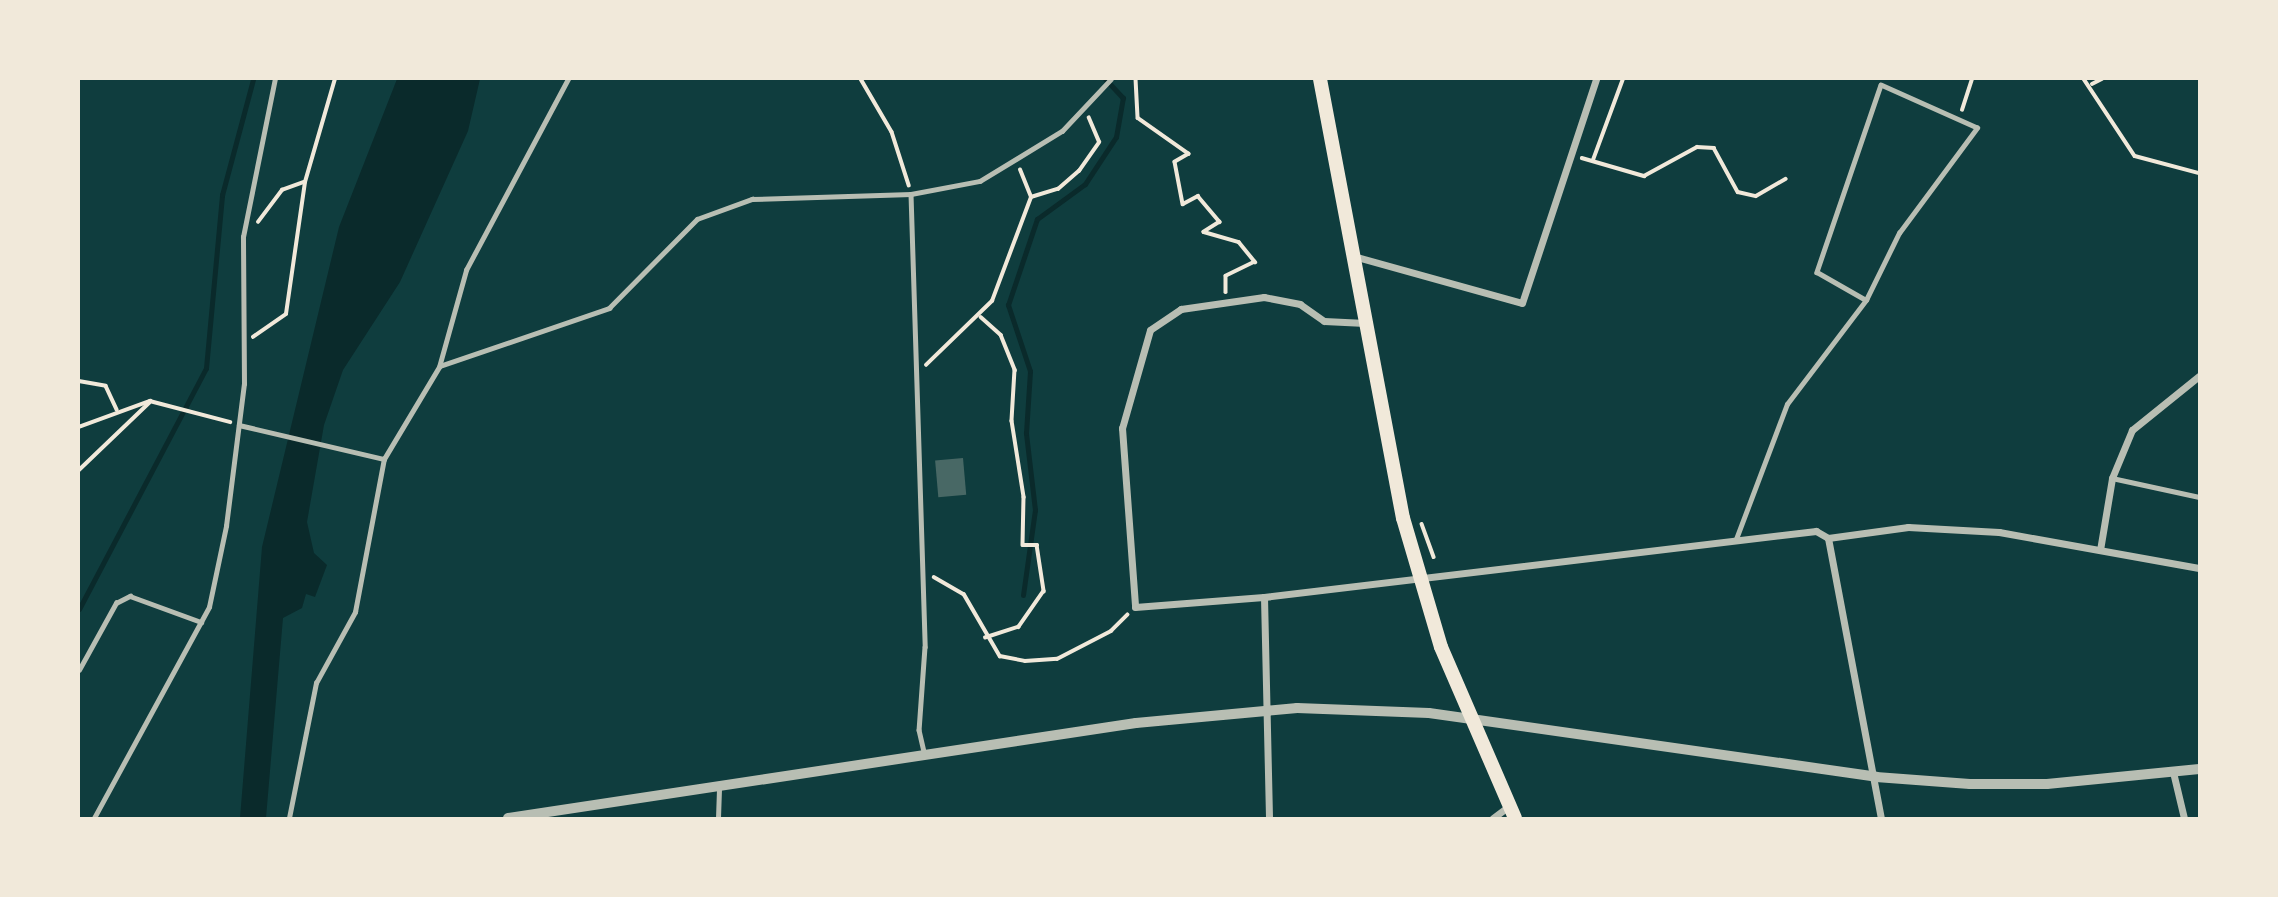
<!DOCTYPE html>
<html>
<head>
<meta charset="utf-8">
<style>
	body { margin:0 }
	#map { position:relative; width:2278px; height:897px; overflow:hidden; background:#0f3d3e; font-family:"Noto Sans",sans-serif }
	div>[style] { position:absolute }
	.water>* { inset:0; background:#0a2a2b }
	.stream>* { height:5px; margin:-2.5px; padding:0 2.5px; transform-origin:2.5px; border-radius:2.5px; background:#0a2a2b }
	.building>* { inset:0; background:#486865; transform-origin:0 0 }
	.path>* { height:3.5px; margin:-1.75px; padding:0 1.75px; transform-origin:1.75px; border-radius:1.75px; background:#f1e9da }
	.service>* { height:4.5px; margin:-2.25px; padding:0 2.25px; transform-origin:2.25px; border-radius:2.25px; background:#b8beb3 }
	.minor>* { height:7px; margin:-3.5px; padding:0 3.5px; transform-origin:3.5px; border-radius:3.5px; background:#b8beb3 }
	.tertiary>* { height:10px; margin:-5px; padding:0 5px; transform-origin:5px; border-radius:5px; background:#b8beb3 }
	.primary>* { height:14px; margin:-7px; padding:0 7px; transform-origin:7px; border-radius:7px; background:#f1e9da }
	span { translate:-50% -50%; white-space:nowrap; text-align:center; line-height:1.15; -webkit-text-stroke:7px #f1e9da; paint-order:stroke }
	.frame { position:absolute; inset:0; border:80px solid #f1e9da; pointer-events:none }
</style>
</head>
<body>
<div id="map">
	<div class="water">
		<i style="clip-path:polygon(397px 79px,480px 79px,468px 131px,400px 282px,343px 370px,324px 425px,307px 522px,314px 553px,327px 565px,315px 597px,306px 594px,302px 608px,283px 618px,266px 818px,240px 818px,262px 547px,339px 227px)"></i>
	</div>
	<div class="stream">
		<i style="left:1023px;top:595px;width:86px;rotate:-82deg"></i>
		<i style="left:1035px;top:510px;width:78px;rotate:-96.7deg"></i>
		<i style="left:1026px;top:433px;width:62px;rotate:-86.3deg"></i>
		<i style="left:1030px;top:371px;width:70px;rotate:-108.4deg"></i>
		<i style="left:1008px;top:305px;width:91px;rotate:-71.4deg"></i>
		<i style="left:1037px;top:219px;width:59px;rotate:-36.1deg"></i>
		<i style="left:1085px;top:184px;width:56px;rotate:-56.6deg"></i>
		<i style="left:1116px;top:137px;width:40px;rotate:-80deg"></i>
		<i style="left:1123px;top:98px;width:26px;rotate:-133deg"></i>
		<i style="left:79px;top:609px;width:272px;rotate:-62.2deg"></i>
		<i style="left:206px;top:368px;width:174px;rotate:-84.7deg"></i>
		<i style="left:222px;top:195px;width:120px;rotate:-75deg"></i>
	</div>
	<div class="building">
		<i style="left:963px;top:458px;width:37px;height:28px;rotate:85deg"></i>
	</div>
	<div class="path">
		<i style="left:861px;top:79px;width:61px;rotate:59.7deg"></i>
		<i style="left:892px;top:132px;width:56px;rotate:72.2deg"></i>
		<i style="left:1136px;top:79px;width:39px;rotate:87deg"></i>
		<i style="left:1138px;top:118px;width:62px;rotate:35.2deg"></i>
		<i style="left:1189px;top:154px;width:16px;rotate:150deg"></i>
		<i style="left:1175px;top:162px;width:43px;rotate:79.2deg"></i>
		<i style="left:1183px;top:204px;width:17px;rotate:-28deg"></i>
		<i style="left:1198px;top:196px;width:34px;rotate:50deg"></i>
		<i style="left:1220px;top:222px;width:19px;rotate:148deg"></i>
		<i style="left:1204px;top:232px;width:36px;rotate:16deg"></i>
		<i style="left:1239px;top:242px;width:26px;rotate:51deg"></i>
		<i style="left:1255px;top:262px;width:32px;rotate:154deg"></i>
		<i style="left:1226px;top:276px;width:16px;rotate:90deg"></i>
		<i style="left:2084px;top:79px;width:92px;rotate:56.5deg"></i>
		<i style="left:2135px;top:156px;width:66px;rotate:14.9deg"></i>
		<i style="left:2092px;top:84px;width:11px;rotate:-27deg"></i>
		<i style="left:1962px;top:110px;width:33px;rotate:-72deg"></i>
		<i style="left:1582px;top:158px;width:65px;rotate:16.2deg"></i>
		<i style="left:1644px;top:176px;width:60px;rotate:-28.7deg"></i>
		<i style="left:1697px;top:147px;width:17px;rotate:3deg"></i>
		<i style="left:1714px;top:148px;width:50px;rotate:61.4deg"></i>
		<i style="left:1738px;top:192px;width:18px;rotate:13deg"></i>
		<i style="left:1756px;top:196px;width:34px;rotate:-30deg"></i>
		<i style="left:1593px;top:160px;width:86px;rotate:-69.7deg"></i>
		<i style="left:1031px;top:197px;width:28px;rotate:-17deg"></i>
		<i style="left:1058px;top:189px;width:28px;rotate:-41deg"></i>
		<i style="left:1079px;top:171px;width:35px;rotate:-55deg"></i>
		<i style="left:1099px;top:142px;width:26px;rotate:-113deg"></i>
		<i style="left:258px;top:222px;width:40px;rotate:-53deg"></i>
		<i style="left:282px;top:190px;width:23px;rotate:-20deg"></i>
		<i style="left:981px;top:317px;width:27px;rotate:42deg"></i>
		<i style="left:1001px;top:335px;width:38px;rotate:68deg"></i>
		<i style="left:1015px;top:370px;width:51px;rotate:93.4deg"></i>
		<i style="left:1012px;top:421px;width:77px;rotate:81deg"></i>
		<i style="left:1024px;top:497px;width:48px;rotate:91.2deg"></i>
		<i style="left:1023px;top:545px;width:14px"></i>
		<i style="left:1037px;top:545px;width:47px;rotate:81.3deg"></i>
		<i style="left:1044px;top:591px;width:44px;rotate:124.8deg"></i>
		<i style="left:1019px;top:627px;width:35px;rotate:162deg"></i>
		<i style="left:253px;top:337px;width:40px;rotate:-34.9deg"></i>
		<i style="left:286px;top:314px;width:133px;rotate:-81.8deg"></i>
		<i style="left:305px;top:182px;width:107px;rotate:-73.8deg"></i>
		<i style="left:926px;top:365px;width:92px;rotate:-44.1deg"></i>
		<i style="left:992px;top:301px;width:111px;rotate:-69.4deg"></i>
		<i style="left:1031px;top:197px;width:29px;rotate:-112deg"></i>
		<i style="left:79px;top:381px;width:27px;rotate:10deg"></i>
		<i style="left:106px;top:386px;width:26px;rotate:65deg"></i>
		<i style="left:79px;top:427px;width:76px;rotate:-20.1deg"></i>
		<i style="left:150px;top:401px;width:83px;rotate:14.7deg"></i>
		<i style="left:79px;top:470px;width:97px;rotate:-43.7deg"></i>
		<i style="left:1422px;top:524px;width:35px;rotate:70deg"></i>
		<i style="left:934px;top:577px;width:34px;rotate:30deg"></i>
		<i style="left:964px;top:594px;width:72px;rotate:59.9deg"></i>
		<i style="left:1000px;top:656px;width:25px;rotate:11deg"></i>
		<i style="left:1025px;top:661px;width:32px;rotate:-4deg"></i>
		<i style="left:1057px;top:659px;width:61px;rotate:-27.4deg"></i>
		<i style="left:1111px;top:631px;width:23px;rotate:-45deg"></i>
	</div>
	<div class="service">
		<i style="left:911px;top:194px;width:453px;rotate:88.2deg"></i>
		<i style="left:925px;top:647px;width:83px;rotate:94.1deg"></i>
		<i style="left:919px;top:730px;width:26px;rotate:77deg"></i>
		<i style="left:440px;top:366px;width:179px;rotate:-18.9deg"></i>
		<i style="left:609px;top:308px;width:125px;rotate:-45.3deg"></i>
		<i style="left:697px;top:219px;width:59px;rotate:-20deg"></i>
		<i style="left:752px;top:199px;width:159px;rotate:-1.8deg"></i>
		<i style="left:911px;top:194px;width:70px;rotate:-10.7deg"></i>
		<i style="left:980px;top:181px;width:96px;rotate:-31.4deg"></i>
		<i style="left:1062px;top:131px;width:71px;rotate:-46.7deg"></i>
		<i style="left:239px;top:425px;width:149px;rotate:13.2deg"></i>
		<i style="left:2112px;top:478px;width:89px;rotate:12.3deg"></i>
		<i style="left:1736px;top:539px;width:144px;rotate:-69.3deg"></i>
		<i style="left:1787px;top:404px;width:131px;rotate:-52.8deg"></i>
		<i style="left:1866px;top:300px;width:75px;rotate:-63.8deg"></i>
		<i style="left:1899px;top:233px;width:131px;rotate:-53.4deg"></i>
		<i style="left:1977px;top:128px;width:105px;rotate:-155.9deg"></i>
		<i style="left:1881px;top:85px;width:198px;rotate:108.9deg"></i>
		<i style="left:1817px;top:272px;width:56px;rotate:29.7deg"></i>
		<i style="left:79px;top:670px;width:77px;rotate:-61.1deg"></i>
		<i style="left:116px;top:603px;width:16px;rotate:-27deg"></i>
		<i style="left:130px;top:596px;width:76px;rotate:20.1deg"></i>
		<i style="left:94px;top:818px;width:240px;rotate:-61.4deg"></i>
		<i style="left:209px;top:607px;width:83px;rotate:-78.1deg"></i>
		<i style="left:226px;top:526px;width:143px;rotate:-82.8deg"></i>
		<i style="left:244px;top:384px;width:147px;rotate:-90.4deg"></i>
		<i style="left:243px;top:237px;width:161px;rotate:-78.6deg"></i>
		<i style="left:289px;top:818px;width:138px;rotate:-78.7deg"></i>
		<i style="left:316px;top:683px;width:81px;rotate:-61.2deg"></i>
		<i style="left:355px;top:612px;width:156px;rotate:-79.3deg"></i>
		<i style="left:384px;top:459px;width:107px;rotate:-59.1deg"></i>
		<i style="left:439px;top:367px;width:101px;rotate:-74.4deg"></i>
		<i style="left:466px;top:270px;width:217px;rotate:-61.9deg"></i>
		<i style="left:718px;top:818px;width:30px;rotate:-88deg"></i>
	</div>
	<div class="minor">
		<i style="left:1353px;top:256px;width:175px;rotate:15.5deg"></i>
		<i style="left:1522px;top:303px;width:236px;rotate:-71.7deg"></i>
		<i style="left:1365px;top:323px;width:41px;rotate:-177.2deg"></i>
		<i style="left:1324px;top:321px;width:29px;rotate:-145deg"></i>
		<i style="left:1300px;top:304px;width:37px;rotate:-169deg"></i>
		<i style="left:1264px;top:297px;width:84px;rotate:171.8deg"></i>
		<i style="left:1181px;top:309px;width:37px;rotate:146deg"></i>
		<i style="left:1150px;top:330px;width:102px;rotate:105.9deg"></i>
		<i style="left:1122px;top:428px;width:179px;rotate:85.8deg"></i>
		<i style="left:1135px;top:607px;width:129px;rotate:-4.4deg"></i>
		<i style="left:1264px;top:597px;width:556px;rotate:-6.82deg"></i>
		<i style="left:1816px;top:531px;width:14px;rotate:30deg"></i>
		<i style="left:1828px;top:538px;width:285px;rotate:79.3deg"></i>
		<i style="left:1828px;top:538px;width:81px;rotate:-7.8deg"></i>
		<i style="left:1908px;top:527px;width:91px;rotate:3.1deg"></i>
		<i style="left:1999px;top:532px;width:203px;rotate:10.2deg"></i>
		<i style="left:2100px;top:550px;width:73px;rotate:-80.5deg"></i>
		<i style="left:2112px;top:478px;width:52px;rotate:-67.4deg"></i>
		<i style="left:2132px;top:430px;width:86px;rotate:-38.9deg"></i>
		<i style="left:1264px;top:597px;width:221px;rotate:88.7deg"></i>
		<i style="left:2173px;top:772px;width:47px;rotate:76.6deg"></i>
		<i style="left:1493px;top:818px;width:20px;rotate:-37deg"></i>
	</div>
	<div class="tertiary">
		<i style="left:508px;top:818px;width:635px;rotate:-8.6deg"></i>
		<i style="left:1136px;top:723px;width:162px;rotate:-5.3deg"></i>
		<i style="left:1297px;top:708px;width:132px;rotate:2.2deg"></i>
		<i style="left:1429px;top:713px;width:452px;rotate:8.1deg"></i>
		<i style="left:1876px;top:777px;width:94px;rotate:4.3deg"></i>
		<i style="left:1970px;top:784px;width:77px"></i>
		<i style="left:2047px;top:784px;width:153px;rotate:-5.6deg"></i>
	</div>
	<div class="primary">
		<i style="left:1320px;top:79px;width:447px;rotate:79.3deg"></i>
		<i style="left:1403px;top:518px;width:134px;rotate:73.6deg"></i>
		<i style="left:1441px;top:647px;width:186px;rotate:66.6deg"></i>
	</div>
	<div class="frame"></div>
</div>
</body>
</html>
